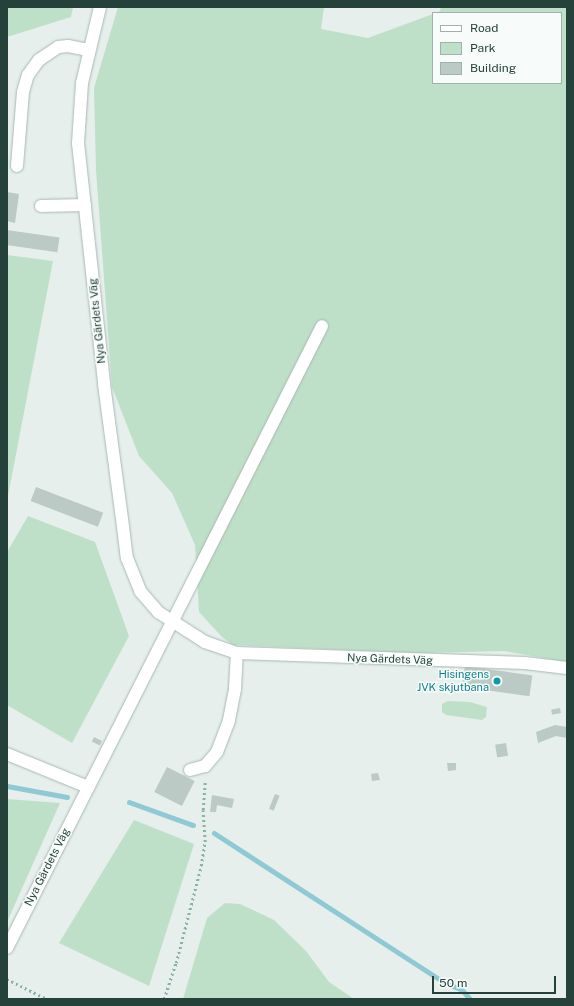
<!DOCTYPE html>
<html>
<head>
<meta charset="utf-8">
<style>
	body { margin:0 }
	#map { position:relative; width:574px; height:1006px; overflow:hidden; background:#e6efeb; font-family:"Public Sans",sans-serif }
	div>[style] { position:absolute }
	.green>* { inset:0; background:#bfe0c8 }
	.stream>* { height:5px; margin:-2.5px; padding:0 2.5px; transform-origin:2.5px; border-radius:2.5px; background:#8ec9d4 }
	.building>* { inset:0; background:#bbcac4; transform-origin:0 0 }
	.path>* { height:2.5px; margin-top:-1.25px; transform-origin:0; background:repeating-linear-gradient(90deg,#86b3a5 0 2px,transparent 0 5px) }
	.roads { filter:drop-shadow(0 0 1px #a8b8b2) drop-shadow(0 0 1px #a8b8b2) }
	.minor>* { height:12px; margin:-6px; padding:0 6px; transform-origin:6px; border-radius:6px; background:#fff }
	.dots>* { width:11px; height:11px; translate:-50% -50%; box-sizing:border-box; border:2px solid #f7fbf9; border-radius:50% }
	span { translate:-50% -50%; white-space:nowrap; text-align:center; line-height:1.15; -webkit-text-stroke:3px #f7fbf9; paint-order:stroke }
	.street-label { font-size:11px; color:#24423a }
	.culture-label { font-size:11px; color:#0d838f }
	.right { translate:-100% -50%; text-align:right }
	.frame { position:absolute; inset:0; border:8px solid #24423a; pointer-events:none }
	.legend { position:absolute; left:432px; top:12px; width:130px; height:72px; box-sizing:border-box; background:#f7fbf9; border:1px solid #a3b1ad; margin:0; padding:5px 7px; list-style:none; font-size:12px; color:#24423a }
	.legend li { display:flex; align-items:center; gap:8px; height:20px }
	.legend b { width:20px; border:1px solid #a3b1ad }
	.scale { position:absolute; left:432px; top:976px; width:124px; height:18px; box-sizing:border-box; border:2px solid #24423a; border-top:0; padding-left:5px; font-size:12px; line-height:14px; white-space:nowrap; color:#24423a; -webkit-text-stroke:3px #f7fbf9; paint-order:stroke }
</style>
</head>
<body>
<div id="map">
	<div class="green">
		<i style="clip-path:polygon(7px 7px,73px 7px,71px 17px,7px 37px)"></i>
		<i style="clip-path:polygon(118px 7px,324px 7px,321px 29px,368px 38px,433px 14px,433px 83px,561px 83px,561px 13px,436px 13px,440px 11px,441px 7px,567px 7px,567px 662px,504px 651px,417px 653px,233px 645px,222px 637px,199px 612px,195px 545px,172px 493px,139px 456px,112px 387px,96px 170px,94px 88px)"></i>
		<i style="clip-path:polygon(7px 255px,53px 261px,7px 501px)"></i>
		<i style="clip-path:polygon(28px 516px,95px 542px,129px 636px,72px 743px,7px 705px,7px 552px)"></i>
		<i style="clip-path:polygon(448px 701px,470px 702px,487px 707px,486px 717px,482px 720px,446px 715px,442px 712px,442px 704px)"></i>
		<i style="clip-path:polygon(7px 799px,60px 803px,7px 922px)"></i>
		<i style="clip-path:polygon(134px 820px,194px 844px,149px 986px,59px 943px)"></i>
		<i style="clip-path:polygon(225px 903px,240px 904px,274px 920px,306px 951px,329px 982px,354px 999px,183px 999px,207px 918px)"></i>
	</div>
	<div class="stream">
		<i style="left:7px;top:786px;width:61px;rotate:10.4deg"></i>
		<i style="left:129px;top:802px;width:68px;rotate:19.8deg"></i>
		<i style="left:214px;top:833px;width:275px;rotate:33deg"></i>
		<i style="left:445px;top:983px;width:17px;rotate:21deg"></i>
		<i style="left:461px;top:989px;width:13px;rotate:48deg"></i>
	</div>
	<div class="building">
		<i style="clip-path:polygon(7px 192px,19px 194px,15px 223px,7px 221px)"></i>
		<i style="left:7px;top:230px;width:53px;height:15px;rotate:8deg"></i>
		<i style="left:36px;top:487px;width:72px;height:15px;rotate:21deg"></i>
		<i style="left:465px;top:666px;width:68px;height:21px;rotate:8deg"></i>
		<i style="left:560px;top:708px;width:5px;height:9px;rotate:79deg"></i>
		<i style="clip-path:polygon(555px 725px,567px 727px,567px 738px,556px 736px,538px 743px,536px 732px)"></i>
		<i style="left:94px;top:737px;width:9px;height:5px;rotate:27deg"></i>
		<i style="left:506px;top:743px;width:13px;height:11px;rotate:81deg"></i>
		<i style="clip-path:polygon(447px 763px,456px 763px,456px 770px,448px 771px)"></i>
		<i style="left:167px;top:767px;width:31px;height:28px;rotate:27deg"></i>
		<i style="clip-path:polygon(378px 773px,380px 780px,372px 781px,371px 774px)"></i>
		<i style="left:275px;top:794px;width:5px;height:16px;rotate:22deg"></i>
		<i style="clip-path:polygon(212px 795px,234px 799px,232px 808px,217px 805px,216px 812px,210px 812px)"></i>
	</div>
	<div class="path">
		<i style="left:7px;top:979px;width:45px;rotate:26.6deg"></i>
		<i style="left:164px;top:999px;width:38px;rotate:-72deg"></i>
		<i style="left:176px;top:963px;width:100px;rotate:-75.5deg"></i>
		<i style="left:201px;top:866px;width:24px;rotate:-81deg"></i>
		<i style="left:205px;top:842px;width:32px;rotate:-94deg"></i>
		<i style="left:203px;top:810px;width:29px;rotate:-86deg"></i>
	</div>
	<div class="roads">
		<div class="minor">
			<i style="left:100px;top:7px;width:78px;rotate:103.3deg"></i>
			<i style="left:82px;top:83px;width:60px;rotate:93.8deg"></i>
			<i style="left:78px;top:143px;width:242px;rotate:83.8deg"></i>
			<i style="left:104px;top:384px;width:144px;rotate:82.4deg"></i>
			<i style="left:123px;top:527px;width:31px;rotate:83deg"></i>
			<i style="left:127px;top:558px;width:35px;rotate:68deg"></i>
			<i style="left:140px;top:591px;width:28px;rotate:49deg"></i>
			<i style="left:158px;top:612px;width:56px;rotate:32.6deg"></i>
			<i style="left:205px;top:642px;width:34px;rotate:19deg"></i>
			<i style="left:237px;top:653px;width:288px;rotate:2deg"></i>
			<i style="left:525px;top:663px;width:42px;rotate:6.8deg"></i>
			<i style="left:17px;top:166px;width:74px;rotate:-85.4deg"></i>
			<i style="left:23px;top:92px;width:18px;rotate:-74deg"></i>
			<i style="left:28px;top:75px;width:19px;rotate:-54deg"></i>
			<i style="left:39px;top:60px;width:23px;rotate:-34deg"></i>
			<i style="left:58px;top:47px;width:10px;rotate:-6deg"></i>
			<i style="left:68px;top:46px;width:20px;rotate:11deg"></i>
			<i style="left:41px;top:206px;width:44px;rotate:-1.3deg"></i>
			<i style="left:7px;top:754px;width:87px;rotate:22.2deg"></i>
			<i style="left:190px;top:770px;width:16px;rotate:-15deg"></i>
			<i style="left:205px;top:766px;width:18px;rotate:-49deg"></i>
			<i style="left:217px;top:752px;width:34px;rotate:-69deg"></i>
			<i style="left:229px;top:720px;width:32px;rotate:-79deg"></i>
			<i style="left:235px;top:689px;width:36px;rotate:-87deg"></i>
			<i style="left:7px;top:948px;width:697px;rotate:-63.14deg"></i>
		</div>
	</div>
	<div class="dots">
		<i style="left:497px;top:681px;background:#0f9aa8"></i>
	</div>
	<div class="street-label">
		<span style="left:97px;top:321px;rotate:-96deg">Nya Gärdets Väg</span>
		<span style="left:390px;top:659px;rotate:2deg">Nya Gärdets Väg</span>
		<span style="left:47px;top:867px;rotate:-63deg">Nya Gärdets Väg</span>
	</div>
	<div class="culture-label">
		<span class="right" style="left:489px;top:681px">Hisingens<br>JVK skjutbana</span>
	</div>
	<div class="frame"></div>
	<ul class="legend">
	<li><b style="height:5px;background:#fff"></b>Road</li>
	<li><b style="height:11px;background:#bfe0c8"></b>Park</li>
	<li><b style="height:11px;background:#bbcac4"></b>Building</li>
	</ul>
	<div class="scale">50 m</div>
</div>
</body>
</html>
